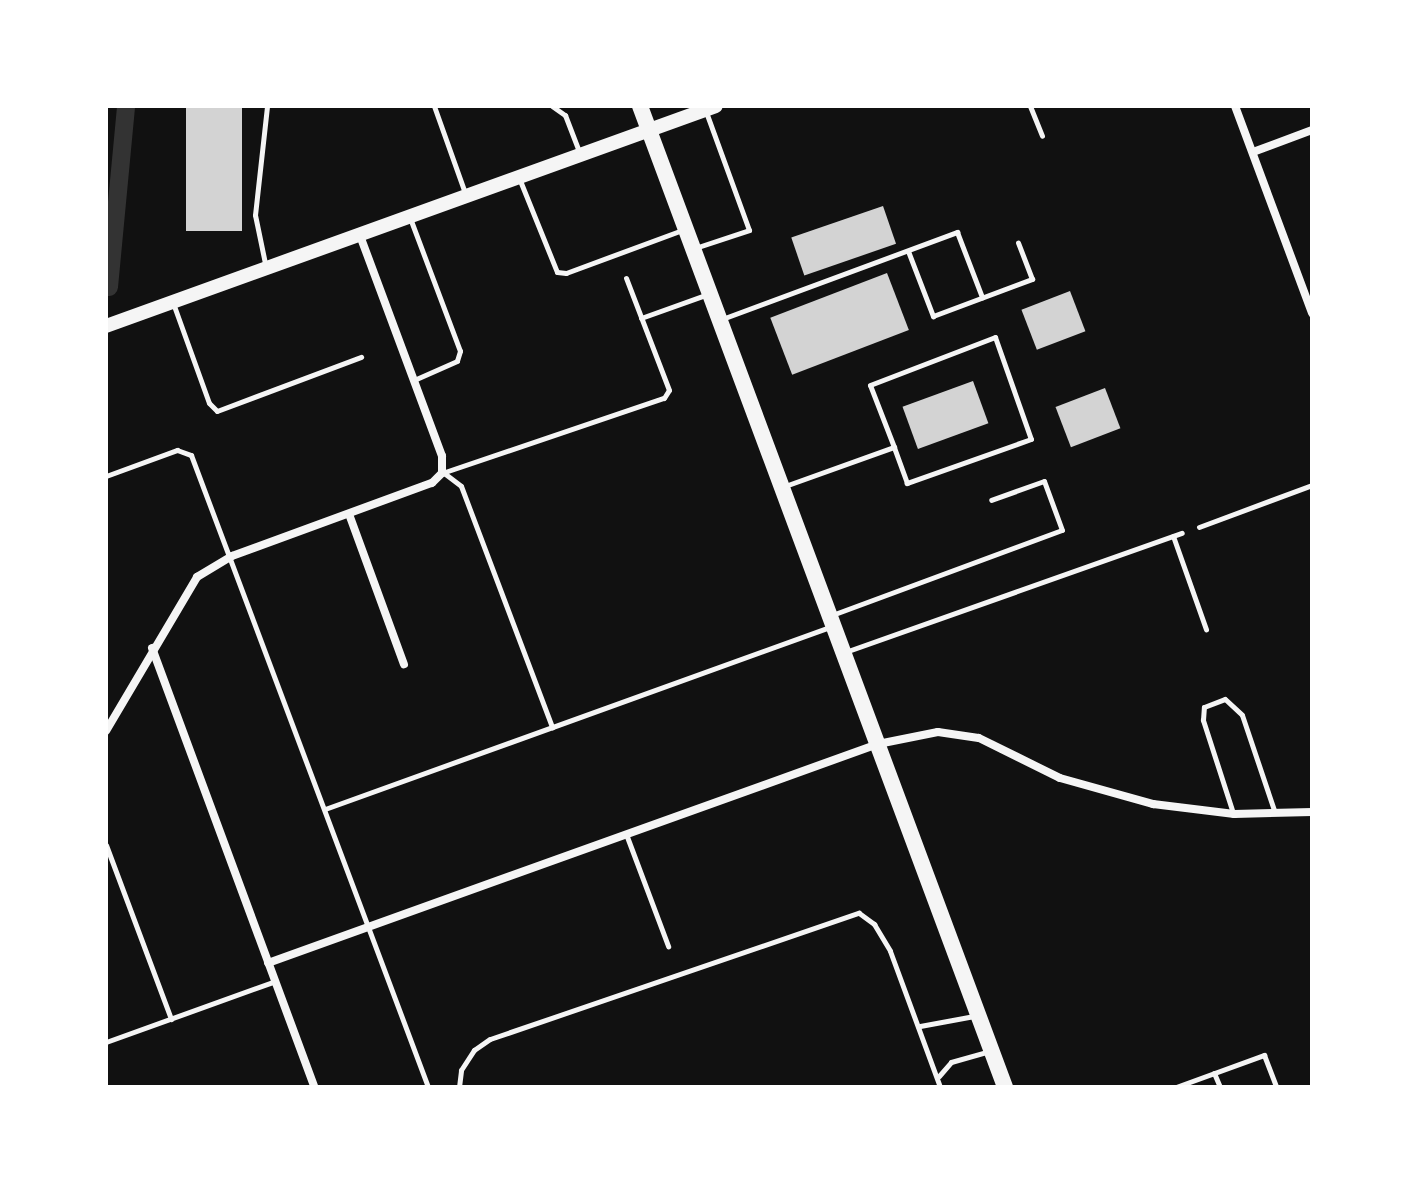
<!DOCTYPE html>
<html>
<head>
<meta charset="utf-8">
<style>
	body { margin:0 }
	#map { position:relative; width:1418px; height:1193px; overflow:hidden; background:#111; font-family:"Public Sans",sans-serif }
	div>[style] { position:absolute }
	.canal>* { height:18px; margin:-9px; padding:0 9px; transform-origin:9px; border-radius:9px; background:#333 }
	.building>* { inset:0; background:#d3d3d3; transform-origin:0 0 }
	.service>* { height:5px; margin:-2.5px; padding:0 2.5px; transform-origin:2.5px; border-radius:2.5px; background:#f5f5f5 }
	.minor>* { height:8px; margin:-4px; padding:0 4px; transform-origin:4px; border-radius:4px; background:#f5f5f5 }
	.tertiary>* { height:14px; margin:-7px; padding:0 7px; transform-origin:7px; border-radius:7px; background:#f5f5f5 }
	.secondary>* { height:16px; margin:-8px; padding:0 8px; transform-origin:8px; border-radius:8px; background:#f5f5f5 }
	span { translate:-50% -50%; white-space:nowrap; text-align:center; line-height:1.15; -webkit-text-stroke:8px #fff; paint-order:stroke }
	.frame { position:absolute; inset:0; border:108px solid #fff; pointer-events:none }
</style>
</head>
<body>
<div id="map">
	<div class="canal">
		<i style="left:109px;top:287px;width:182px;rotate:-84.6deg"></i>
	</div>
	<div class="building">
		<i style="left:186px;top:106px;width:56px;height:125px"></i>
		<i style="left:883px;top:206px;width:40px;height:97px;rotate:71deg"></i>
		<i style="left:887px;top:273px;width:61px;height:125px;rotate:69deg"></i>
		<i style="left:1070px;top:291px;width:43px;height:52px;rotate:69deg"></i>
		<i style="left:973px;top:381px;width:45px;height:75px;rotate:70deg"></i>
		<i style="left:1105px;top:388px;width:43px;height:53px;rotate:69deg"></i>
	</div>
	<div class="service">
		<i style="left:434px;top:106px;width:96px;rotate:70.4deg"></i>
		<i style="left:552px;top:106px;width:16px;rotate:35deg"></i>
		<i style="left:565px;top:115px;width:42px;rotate:69deg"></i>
		<i style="left:1030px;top:106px;width:32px;rotate:68deg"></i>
		<i style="left:519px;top:178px;width:101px;rotate:68deg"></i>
		<i style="left:557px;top:272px;width:9px;rotate:6deg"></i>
		<i style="left:566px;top:273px;width:124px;rotate:-20.3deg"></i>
		<i style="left:410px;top:218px;width:142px;rotate:69.4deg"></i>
		<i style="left:460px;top:351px;width:10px;rotate:107deg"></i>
		<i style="left:457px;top:361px;width:47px;rotate:156.2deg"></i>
		<i style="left:695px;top:248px;width:57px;rotate:-18.4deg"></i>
		<i style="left:749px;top:230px;width:126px;rotate:-110deg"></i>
		<i style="left:908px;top:251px;width:70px;rotate:69deg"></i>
		<i style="left:933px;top:316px;width:106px;rotate:-20.5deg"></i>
		<i style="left:1032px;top:279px;width:39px;rotate:-111deg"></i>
		<i style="left:266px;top:268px;width:54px;rotate:-101.7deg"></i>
		<i style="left:255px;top:215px;width:110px;rotate:-83.7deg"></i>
		<i style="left:173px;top:303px;width:106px;rotate:70.2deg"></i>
		<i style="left:209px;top:403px;width:11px;rotate:45deg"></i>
		<i style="left:217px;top:411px;width:154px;rotate:-20.6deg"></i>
		<i style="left:641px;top:318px;width:71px;rotate:-19.7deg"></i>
		<i style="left:722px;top:319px;width:251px;rotate:-20.3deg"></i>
		<i style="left:957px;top:232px;width:70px;rotate:69deg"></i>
		<i style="left:442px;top:473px;width:234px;rotate:-18.7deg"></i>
		<i style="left:664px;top:398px;width:9px;rotate:-58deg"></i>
		<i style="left:669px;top:390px;width:120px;rotate:-111deg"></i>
		<i style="left:444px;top:473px;width:21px;rotate:37deg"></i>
		<i style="left:461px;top:486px;width:258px;rotate:69.3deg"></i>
		<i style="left:106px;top:476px;width:76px;rotate:-20.1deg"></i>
		<i style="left:177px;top:450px;width:15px;rotate:20deg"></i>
		<i style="left:191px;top:455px;width:675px;rotate:69.44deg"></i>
		<i style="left:785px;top:486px;width:116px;rotate:-19.7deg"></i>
		<i style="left:894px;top:447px;width:66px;rotate:-111.2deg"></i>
		<i style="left:870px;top:385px;width:134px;rotate:-21deg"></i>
		<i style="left:995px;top:337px;width:108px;rotate:70.6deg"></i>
		<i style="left:1031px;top:439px;width:132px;rotate:160.5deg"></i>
		<i style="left:907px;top:483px;width:38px;rotate:-110deg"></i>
		<i style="left:1199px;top:527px;width:121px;rotate:-20.4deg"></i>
		<i style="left:1173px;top:536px;width:99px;rotate:70.5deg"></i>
		<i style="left:832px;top:615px;width:245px;rotate:-20.3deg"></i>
		<i style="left:1062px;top:530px;width:52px;rotate:-110.2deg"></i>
		<i style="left:1044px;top:481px;width:56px;rotate:160.3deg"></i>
		<i style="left:848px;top:651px;width:354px;rotate:-19.5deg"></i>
		<i style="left:325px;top:809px;width:537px;rotate:-19.82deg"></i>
		<i style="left:1233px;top:813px;width:98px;rotate:-107.9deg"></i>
		<i style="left:1203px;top:720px;width:13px;rotate:-86deg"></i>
		<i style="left:1204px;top:707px;width:22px;rotate:-21deg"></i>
		<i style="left:1225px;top:699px;width:23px;rotate:43deg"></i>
		<i style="left:1242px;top:715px;width:103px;rotate:71.4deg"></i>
		<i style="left:626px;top:834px;width:120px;rotate:69.4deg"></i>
		<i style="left:106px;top:845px;width:186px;rotate:69.5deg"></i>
		<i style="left:920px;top:1026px;width:55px;rotate:-10.5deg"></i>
		<i style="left:106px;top:1042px;width:180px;rotate:-19.8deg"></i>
		<i style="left:1214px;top:1073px;width:15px;rotate:67deg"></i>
		<i style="left:939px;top:1076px;width:18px;rotate:-49deg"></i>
		<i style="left:951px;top:1062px;width:41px;rotate:-15.8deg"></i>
		<i style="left:459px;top:1087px;width:17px;rotate:-83deg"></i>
		<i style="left:461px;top:1070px;width:24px;rotate:-57deg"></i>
		<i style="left:474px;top:1050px;width:19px;rotate:-35deg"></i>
		<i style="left:490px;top:1039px;width:390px;rotate:-18.9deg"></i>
		<i style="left:859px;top:913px;width:19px;rotate:36deg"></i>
		<i style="left:874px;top:924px;width:31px;rotate:59deg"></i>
		<i style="left:890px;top:951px;width:145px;rotate:69.8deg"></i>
		<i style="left:1176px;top:1087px;width:94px;rotate:-20deg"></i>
		<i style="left:1264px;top:1055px;width:34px;rotate:69deg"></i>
	</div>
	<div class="minor">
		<i style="left:1235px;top:106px;width:221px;rotate:69.6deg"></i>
		<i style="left:1253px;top:152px;width:63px;rotate:-20.4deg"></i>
		<i style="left:349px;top:514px;width:160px;rotate:69.9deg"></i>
		<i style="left:152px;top:648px;width:468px;rotate:69.7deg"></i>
		<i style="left:106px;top:731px;width:179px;rotate:-59.4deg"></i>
		<i style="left:197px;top:577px;width:41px;rotate:-31deg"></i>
		<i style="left:232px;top:556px;width:213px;rotate:-20.1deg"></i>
		<i style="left:432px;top:483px;width:14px;rotate:-45deg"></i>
		<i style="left:442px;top:473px;width:17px;rotate:-90deg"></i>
		<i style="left:442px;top:456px;width:236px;rotate:-110.4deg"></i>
		<i style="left:268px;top:963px;width:648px;rotate:-19.75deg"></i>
		<i style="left:878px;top:744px;width:61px;rotate:-11.3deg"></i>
		<i style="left:938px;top:732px;width:41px;rotate:8.3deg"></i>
		<i style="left:979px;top:738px;width:90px;rotate:26.3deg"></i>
		<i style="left:1060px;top:778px;width:97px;rotate:15.6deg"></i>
		<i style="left:1153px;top:804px;width:82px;rotate:7deg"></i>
		<i style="left:1234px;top:814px;width:78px;rotate:-1.5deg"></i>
	</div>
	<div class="tertiary">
		<i style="left:106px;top:326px;width:648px;rotate:-19.83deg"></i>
	</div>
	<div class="secondary">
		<i style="left:640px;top:106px;width:1047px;rotate:69.59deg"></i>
	</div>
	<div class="frame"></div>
</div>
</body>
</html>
